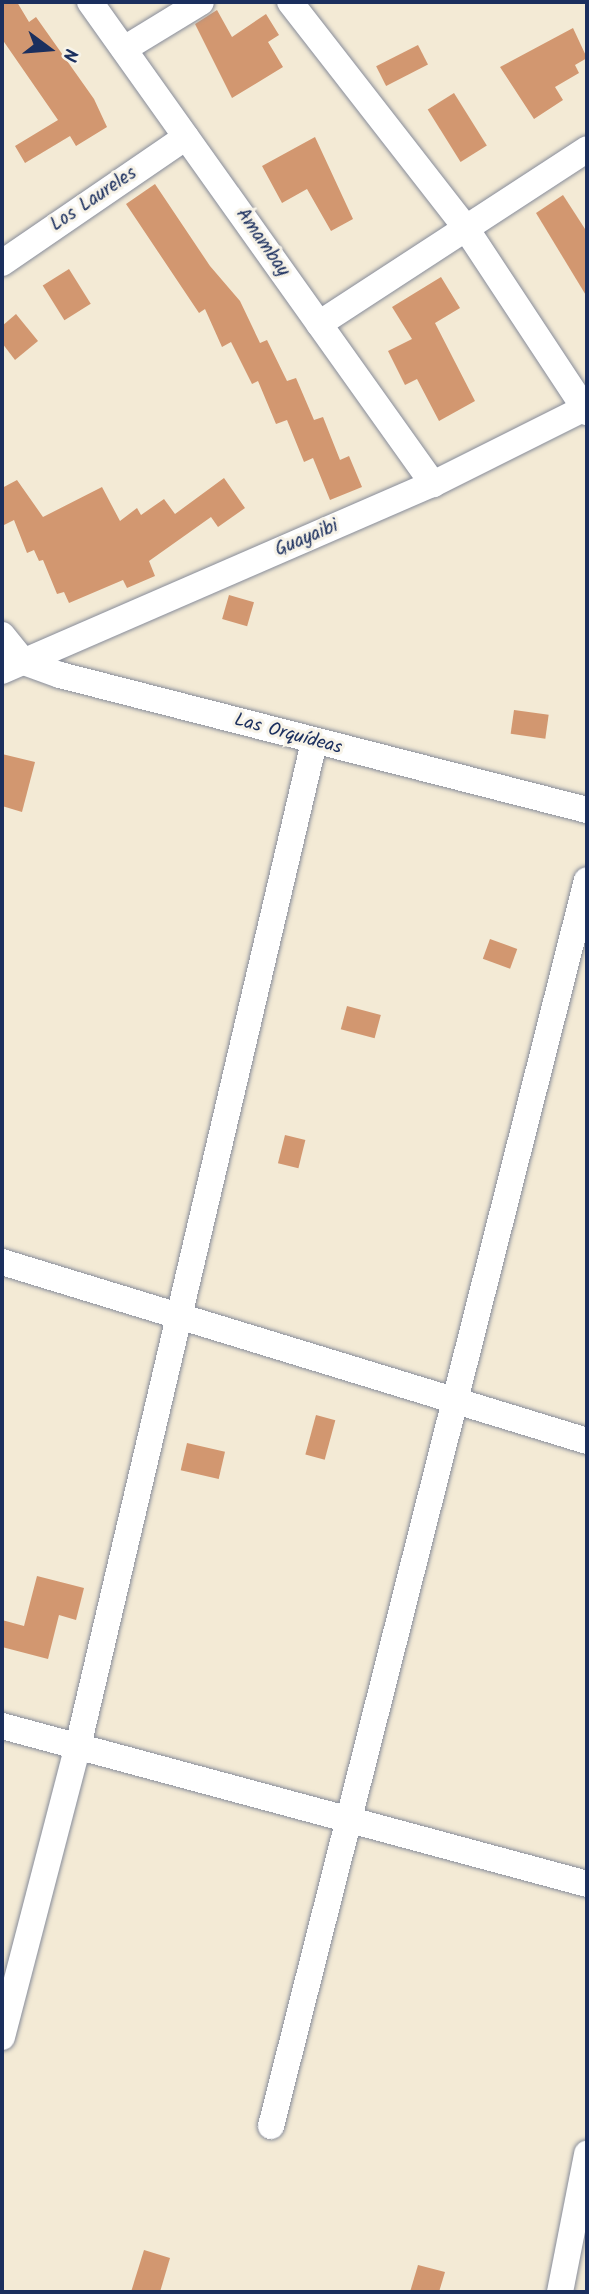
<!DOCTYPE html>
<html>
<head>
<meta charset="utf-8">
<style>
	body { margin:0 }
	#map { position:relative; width:589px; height:2294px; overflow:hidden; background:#f3ead5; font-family:Kalam,sans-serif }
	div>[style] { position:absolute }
	.building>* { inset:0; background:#d29770; transform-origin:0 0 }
	.roads { filter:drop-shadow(0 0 2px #878c9a) drop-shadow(0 0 2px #878c9a) }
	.street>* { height:26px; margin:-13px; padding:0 13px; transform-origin:13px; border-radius:13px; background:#fff }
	span { translate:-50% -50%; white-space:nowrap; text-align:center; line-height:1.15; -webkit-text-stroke:6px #f7f3e8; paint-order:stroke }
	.street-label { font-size:19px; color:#1b2f5e }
	.frame { position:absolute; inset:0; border:4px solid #1b2f5e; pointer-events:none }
	.north { position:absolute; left:14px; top:14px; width:70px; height:70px; -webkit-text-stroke:5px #f7f3e8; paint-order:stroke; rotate:106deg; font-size:19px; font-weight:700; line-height:28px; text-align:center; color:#1b2f5e }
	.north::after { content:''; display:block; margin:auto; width:24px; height:32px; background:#1b2f5e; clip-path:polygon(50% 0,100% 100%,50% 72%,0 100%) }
</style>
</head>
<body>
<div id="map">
	<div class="building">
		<i style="clip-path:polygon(2px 2px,17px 2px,29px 22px,36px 17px,94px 99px,107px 127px,76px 146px,70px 136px,25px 163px,15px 146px,58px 120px,2px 39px)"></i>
		<i style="clip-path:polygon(217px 10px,232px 37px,266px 14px,279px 35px,268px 42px,283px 67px,232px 98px,195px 24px)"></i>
		<i style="clip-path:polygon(573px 28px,587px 58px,575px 65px,579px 73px,555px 87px,563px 100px,534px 119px,500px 67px)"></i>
		<i style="left:418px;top:45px;width:22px;height:47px;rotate:63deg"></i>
		<i style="left:454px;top:93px;width:62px;height:31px;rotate:58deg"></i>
		<i style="clip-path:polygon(315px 137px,353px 219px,331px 231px,307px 189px,282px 203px,262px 166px)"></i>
		<i style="clip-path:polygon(155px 184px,210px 266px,240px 301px,260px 343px,267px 340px,287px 381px,296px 378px,314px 420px,323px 417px,340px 460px,349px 456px,362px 487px,330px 500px,313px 458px,304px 462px,287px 420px,276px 424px,258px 381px,252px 384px,231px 342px,222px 347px,205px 309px,199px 313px,126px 204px)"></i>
		<i style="clip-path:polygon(563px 195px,587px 232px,587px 297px,536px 213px)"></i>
		<i style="left:69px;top:269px;width:41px;height:31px;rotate:58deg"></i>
		<i style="clip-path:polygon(441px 277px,460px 308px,435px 323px,475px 401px,439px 421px,417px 379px,405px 385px,388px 351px,412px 339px,392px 307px)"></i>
		<i style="clip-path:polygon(16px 314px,38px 341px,15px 360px,2px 343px,2px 326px)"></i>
		<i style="clip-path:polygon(224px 478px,245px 508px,218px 527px,211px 517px,149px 561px,155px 576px,127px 588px,123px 580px,69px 603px,64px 592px,57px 594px,43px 560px,39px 561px,34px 550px,27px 553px,14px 520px,2px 526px,2px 488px,17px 480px,43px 517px,102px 487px,120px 521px,137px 508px,141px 515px,164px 499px,175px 514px)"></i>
		<i style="left:229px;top:595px;width:26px;height:25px;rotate:16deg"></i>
		<i style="left:514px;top:710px;width:35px;height:24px;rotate:8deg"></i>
		<i style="clip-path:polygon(2px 754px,35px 762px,22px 812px,2px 806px)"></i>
		<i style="left:490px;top:939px;width:29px;height:21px;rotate:20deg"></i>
		<i style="left:347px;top:1006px;width:35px;height:24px;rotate:15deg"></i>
		<i style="left:285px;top:1135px;width:21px;height:29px;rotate:14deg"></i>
		<i style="left:316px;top:1415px;width:20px;height:41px;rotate:15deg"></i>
		<i style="left:187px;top:1443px;width:39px;height:28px;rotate:13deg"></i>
		<i style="clip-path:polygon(37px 1576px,84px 1588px,76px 1620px,59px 1615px,48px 1659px,2px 1647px,2px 1620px,24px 1626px)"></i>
		<i style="clip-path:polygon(144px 2250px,170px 2258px,160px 2292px,131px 2292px)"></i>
		<i style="clip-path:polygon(418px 2265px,445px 2272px,439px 2292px,410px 2292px)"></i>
	</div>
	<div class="roads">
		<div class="street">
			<i style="left:90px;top:2px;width:592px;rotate:54.56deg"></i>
			<i style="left:290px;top:2px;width:285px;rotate:52.1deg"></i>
			<i style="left:465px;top:227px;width:222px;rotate:56.6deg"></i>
			<i style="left:124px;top:49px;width:90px;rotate:-31.4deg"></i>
			<i style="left:2px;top:263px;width:223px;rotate:-34.4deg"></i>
			<i style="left:319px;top:324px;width:320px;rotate:-33.1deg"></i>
			<i style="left:2px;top:635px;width:35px;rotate:51deg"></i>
			<i style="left:24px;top:662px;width:38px;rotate:20deg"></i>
			<i style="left:60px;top:675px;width:544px;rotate:14.37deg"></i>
			<i style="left:2px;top:671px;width:470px;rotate:-23.5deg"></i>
			<i style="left:433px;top:484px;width:170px;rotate:-26.6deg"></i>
			<i style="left:2px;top:1262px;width:612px;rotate:17.01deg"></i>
			<i style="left:2px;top:1726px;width:606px;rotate:15.11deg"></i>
			<i style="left:2px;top:2037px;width:301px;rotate:-75.4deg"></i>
			<i style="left:78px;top:1746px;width:1031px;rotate:-76.77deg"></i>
			<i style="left:271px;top:2126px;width:1285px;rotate:-75.77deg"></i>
			<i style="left:560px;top:2292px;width:141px;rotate:-78.9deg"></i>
		</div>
	</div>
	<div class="street-label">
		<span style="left:94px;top:200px;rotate:-34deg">Los Laureles</span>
		<span style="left:262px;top:243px;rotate:55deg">Amambay</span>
		<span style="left:307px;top:539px;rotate:-23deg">Guayaibi</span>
		<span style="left:288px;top:735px;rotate:15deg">Las Orquídeas</span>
	</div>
	<div class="frame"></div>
	<div class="north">N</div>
</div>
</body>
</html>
